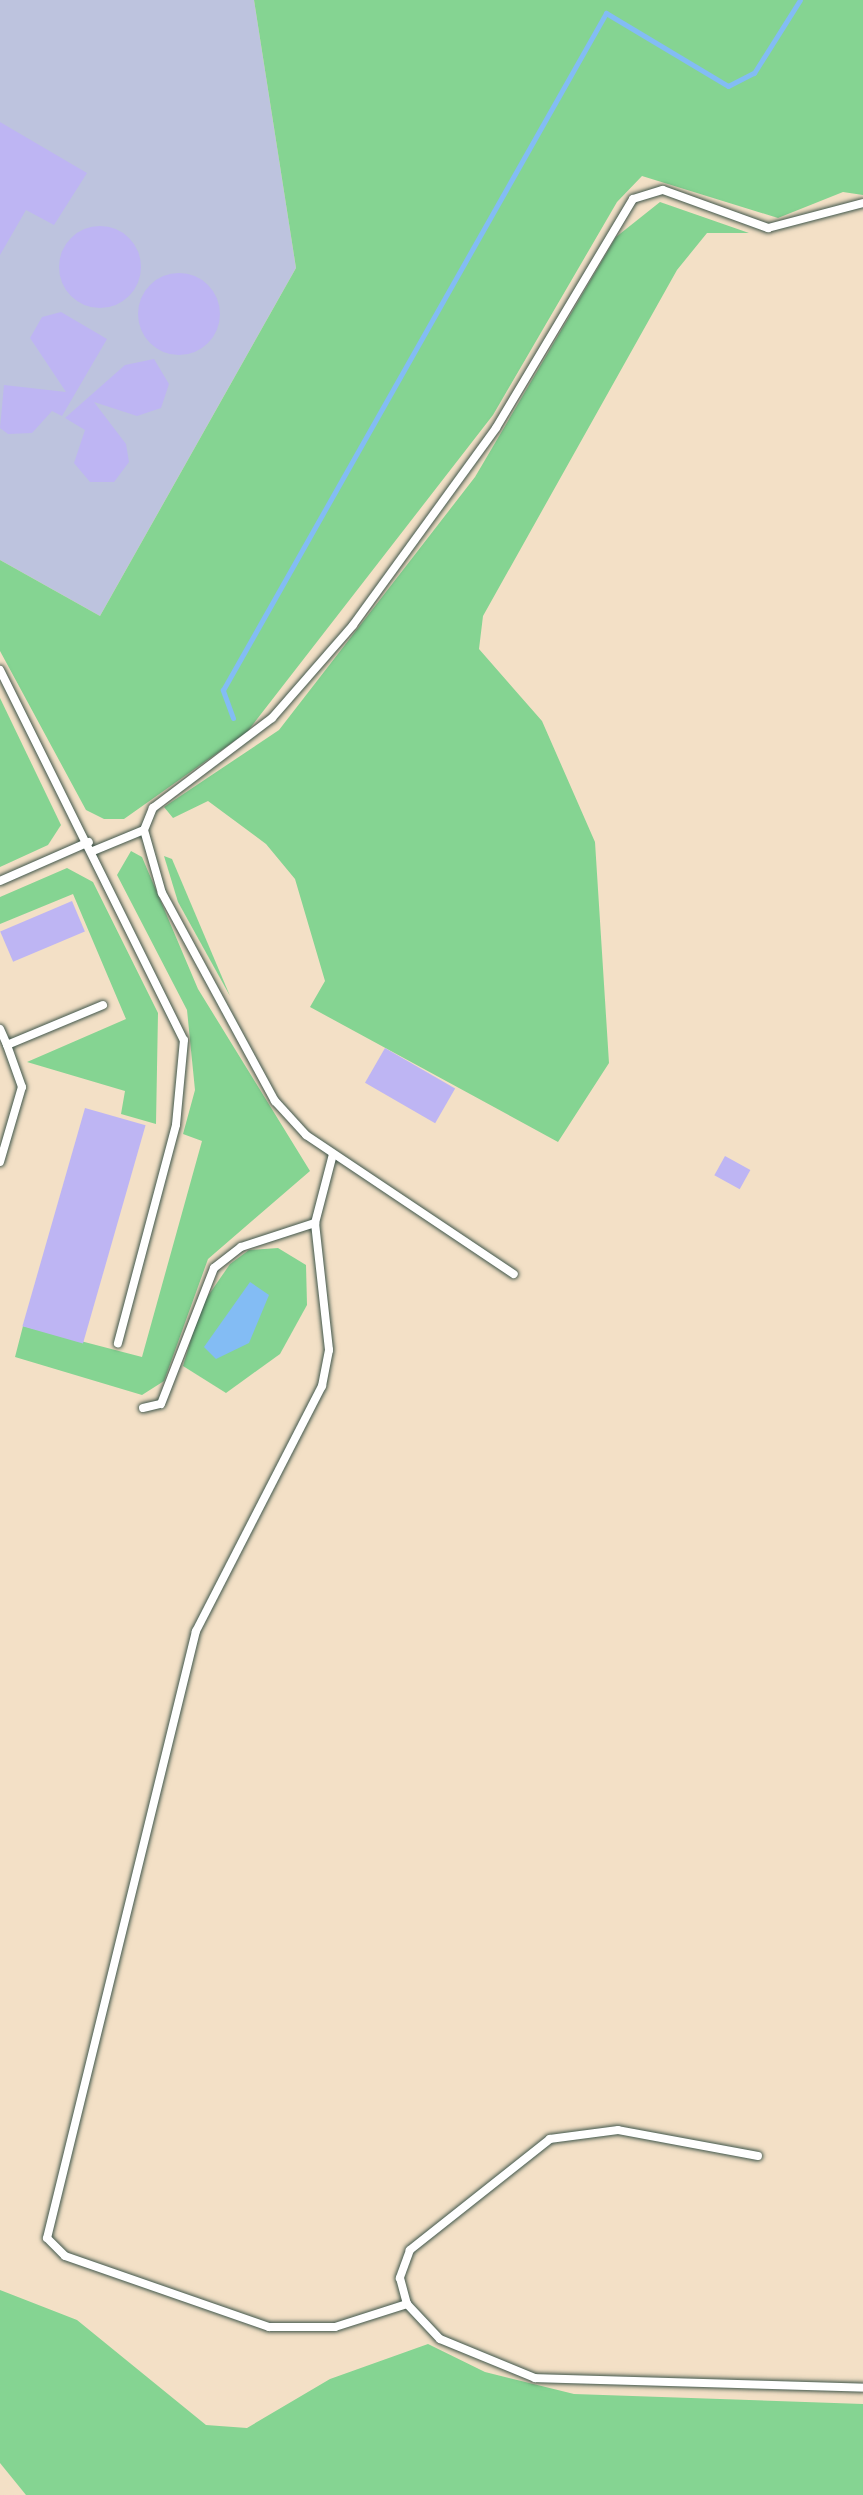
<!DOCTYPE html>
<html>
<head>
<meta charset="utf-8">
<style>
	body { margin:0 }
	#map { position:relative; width:863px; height:2495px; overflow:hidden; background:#f3e0c6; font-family:"Indie Flower",sans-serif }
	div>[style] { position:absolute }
	.industrial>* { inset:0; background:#bdc3de }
	.green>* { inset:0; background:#85d492 }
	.water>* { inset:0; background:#83bcf4 }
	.stream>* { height:5px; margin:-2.5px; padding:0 2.5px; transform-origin:2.5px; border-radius:2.5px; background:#83bcf4 }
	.building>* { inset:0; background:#beb5f3; transform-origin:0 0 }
	.round { border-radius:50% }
	.roads { filter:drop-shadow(0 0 2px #3f554a) drop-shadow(0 0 2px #3f554a) }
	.service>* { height:8px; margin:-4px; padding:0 4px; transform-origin:4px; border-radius:4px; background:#fff }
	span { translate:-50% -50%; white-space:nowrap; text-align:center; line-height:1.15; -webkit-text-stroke:10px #f6f6f2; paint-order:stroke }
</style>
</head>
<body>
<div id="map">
	<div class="industrial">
		<i style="clip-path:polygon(0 0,254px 0,296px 268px,100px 616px,0 560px)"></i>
	</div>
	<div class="green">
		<i style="clip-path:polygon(254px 0,863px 0,863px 195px,843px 192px,778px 218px,642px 176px,617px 202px,493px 415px,247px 732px,124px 819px,104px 819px,86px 810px,0 651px,0 560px,100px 616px,296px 268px)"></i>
		<i style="clip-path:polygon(660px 202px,749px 233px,707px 233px,677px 270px,483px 616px,479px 649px,542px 721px,595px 842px,609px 1063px,558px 1142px,310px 1007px,325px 981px,295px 879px,266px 844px,208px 801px,173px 818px,164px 807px,279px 730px,475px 477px,616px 237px)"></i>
		<i style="clip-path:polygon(0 698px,61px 825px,48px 845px,0 867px)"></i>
		<i style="clip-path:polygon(131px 851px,142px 857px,198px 989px,310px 1171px,208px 1259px,164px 1381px,142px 1395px,15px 1357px,23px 1326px,142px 1357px,202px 1141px,183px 1134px,195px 1090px,187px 1010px,117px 875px)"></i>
		<i style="clip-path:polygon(164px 856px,172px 859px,230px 996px,178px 902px)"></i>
		<i style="clip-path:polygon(67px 868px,93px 882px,158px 1013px,156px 1124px,121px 1114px,125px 1091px,27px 1062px,126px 1019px,73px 894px,0 924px,0 897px)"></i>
		<i style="clip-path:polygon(278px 1248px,306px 1265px,307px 1305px,280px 1354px,226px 1393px,183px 1366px,201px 1306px,230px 1264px,249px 1250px)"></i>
		<i style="clip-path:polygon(0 2290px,77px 2320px,206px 2425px,247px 2428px,330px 2379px,428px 2344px,485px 2372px,574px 2394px,863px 2404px,863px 2495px,26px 2495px,0 2463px)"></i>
	</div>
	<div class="water">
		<i style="clip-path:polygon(250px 1282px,269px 1295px,249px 1343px,216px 1359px,204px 1347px)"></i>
	</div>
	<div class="stream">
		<i style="left:233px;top:718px;width:30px;rotate:-110deg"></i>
		<i style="left:223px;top:690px;width:778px;rotate:-60.5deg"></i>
		<i style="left:606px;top:13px;width:142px;rotate:30.9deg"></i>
		<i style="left:728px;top:86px;width:29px;rotate:-27deg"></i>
		<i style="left:754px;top:73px;width:86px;rotate:-57.8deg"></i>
	</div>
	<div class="building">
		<i style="clip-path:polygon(0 122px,87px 173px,54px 225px,26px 210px,0 255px)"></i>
		<i class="round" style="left:59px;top:226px;width:82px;height:82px"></i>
		<i class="round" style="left:138px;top:273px;width:82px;height:82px"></i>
		<i style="clip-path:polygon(61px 312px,107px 339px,62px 416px,52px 411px,32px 433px,8px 434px,0 428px,4px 385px,66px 392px,30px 338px,42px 317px)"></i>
		<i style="clip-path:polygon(154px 359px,169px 384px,161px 408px,137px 416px,94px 402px,126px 444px,129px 462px,114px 482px,90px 482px,74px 463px,85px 430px,65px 418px,125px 365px)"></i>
		<i style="left:72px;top:901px;width:33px;height:78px;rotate:67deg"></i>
		<i style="left:385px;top:1048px;width:81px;height:40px;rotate:30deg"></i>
		<i style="left:85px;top:1108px;width:63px;height:227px;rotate:16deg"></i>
		<i style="left:725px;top:1156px;width:29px;height:22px;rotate:29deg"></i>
	</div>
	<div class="roads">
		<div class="service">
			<i style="left:0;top:670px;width:413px;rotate:63.6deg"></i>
			<i style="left:184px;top:1040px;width:85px;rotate:95.4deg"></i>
			<i style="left:176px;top:1125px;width:226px;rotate:104.9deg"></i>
			<i style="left:144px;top:830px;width:24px;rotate:-68deg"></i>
			<i style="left:153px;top:808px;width:149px;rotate:-37.1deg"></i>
			<i style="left:272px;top:718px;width:123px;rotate:-48.9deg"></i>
			<i style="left:353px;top:625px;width:243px;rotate:-54deg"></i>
			<i style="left:496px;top:428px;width:267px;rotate:-59.1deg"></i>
			<i style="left:633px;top:199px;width:31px;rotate:-17deg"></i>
			<i style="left:663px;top:190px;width:112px;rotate:19.9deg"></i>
			<i style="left:768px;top:228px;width:98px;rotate:-14.7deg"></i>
			<i style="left:93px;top:851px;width:55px;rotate:-22.4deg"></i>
			<i style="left:144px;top:830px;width:66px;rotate:74.1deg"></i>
			<i style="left:162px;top:893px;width:237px;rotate:61.5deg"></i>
			<i style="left:275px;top:1101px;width:46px;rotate:47.6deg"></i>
			<i style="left:306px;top:1135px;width:250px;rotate:33.8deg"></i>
			<i style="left:0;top:881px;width:97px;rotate:-23.7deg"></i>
			<i style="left:0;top:1029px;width:17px;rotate:66deg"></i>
			<i style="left:7px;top:1045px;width:104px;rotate:-22.6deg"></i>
			<i style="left:333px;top:1154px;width:71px;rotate:104.6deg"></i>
			<i style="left:315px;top:1223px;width:128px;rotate:83.7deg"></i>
			<i style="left:329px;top:1350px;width:37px;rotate:101deg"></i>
			<i style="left:322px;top:1386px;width:276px;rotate:117.2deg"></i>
			<i style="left:196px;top:1631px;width:625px;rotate:103.79deg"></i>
			<i style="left:47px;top:2238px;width:25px;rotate:45deg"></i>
			<i style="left:65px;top:2256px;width:216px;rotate:19.2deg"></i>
			<i style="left:269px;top:2327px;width:66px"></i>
			<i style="left:335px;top:2327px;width:76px;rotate:-17.7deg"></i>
			<i style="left:0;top:1162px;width:78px;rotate:-73.7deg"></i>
			<i style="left:22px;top:1087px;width:45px;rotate:-109.7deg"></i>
			<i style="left:143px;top:1408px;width:18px;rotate:-13deg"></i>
			<i style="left:161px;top:1404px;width:146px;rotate:-68.7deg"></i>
			<i style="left:214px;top:1268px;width:34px;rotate:-38deg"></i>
			<i style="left:241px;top:1247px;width:78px;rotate:-18deg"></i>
			<i style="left:758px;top:2156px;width:142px;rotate:-169.5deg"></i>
			<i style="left:618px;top:2130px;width:69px;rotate:172.5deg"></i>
			<i style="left:550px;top:2139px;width:179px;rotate:141.6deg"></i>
			<i style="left:410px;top:2250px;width:30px;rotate:110deg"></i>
			<i style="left:400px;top:2278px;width:27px;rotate:75deg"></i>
			<i style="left:407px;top:2304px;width:48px;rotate:46.7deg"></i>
			<i style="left:440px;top:2339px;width:103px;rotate:22.3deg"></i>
			<i style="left:535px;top:2378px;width:328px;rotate:1.7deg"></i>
		</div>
	</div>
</div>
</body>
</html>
